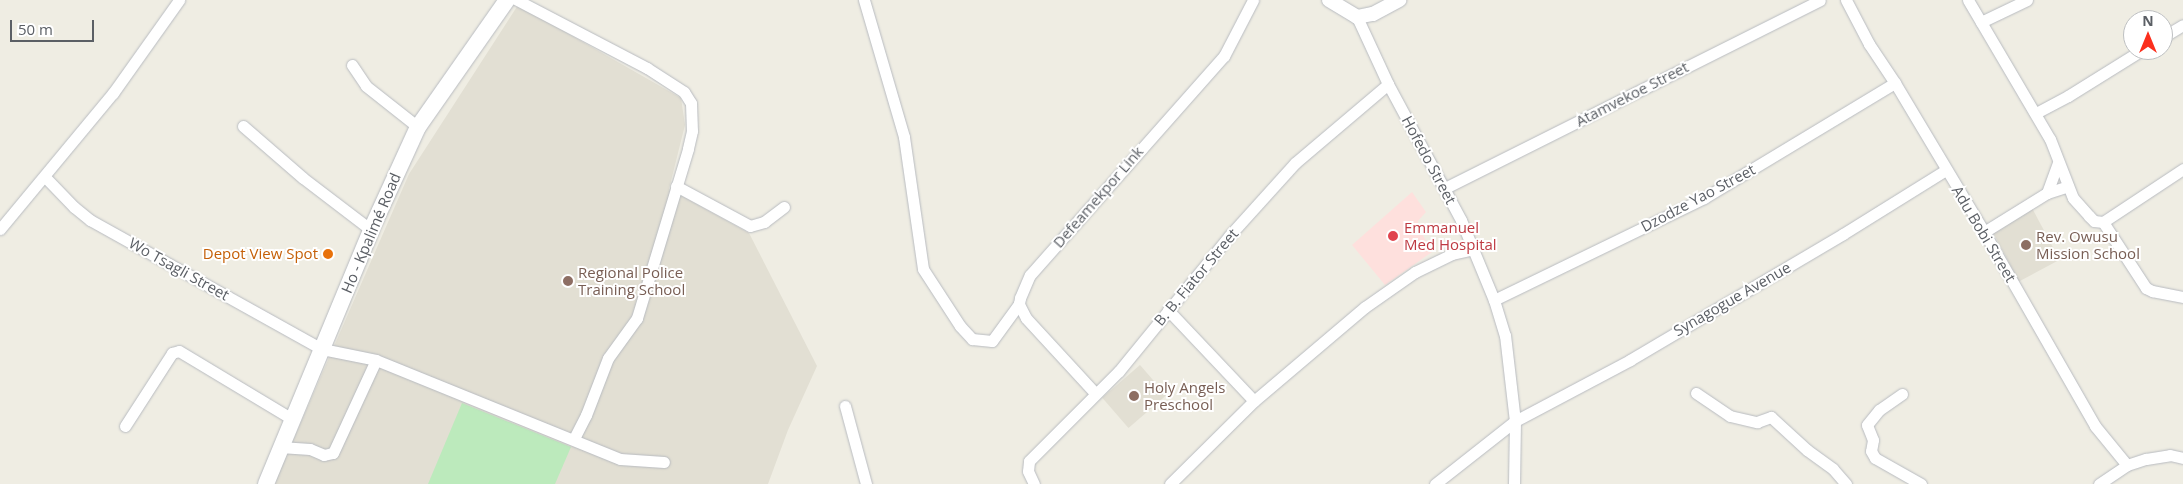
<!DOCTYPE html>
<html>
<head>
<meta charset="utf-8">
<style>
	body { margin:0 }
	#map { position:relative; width:2183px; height:484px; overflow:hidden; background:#efede3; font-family:"Open Sans",sans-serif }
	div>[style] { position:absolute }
	.education>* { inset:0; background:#e2dfd3; transform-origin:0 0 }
	.medical>* { inset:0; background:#fee0dd }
	.green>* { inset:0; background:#bceabc }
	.roads { filter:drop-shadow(0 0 1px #b8bbc0) drop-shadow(0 0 1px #b8bbc0) }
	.minor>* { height:11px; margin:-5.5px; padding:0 5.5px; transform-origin:5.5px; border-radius:5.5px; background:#fff }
	.tertiary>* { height:14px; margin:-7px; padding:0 7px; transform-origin:7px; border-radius:7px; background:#fff }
	.secondary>* { height:16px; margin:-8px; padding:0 8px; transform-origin:8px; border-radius:8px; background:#fff }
	.dots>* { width:14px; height:14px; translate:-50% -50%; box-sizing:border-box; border:2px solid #fff; border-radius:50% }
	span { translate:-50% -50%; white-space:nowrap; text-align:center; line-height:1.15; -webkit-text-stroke:4px #fff; paint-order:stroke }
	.street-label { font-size:15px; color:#5b5f65 }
	.health-label { font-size:15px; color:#be3a42 }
	.left { translate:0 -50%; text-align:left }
	.education-label { font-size:15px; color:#785e54 }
	.food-label { font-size:15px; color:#c56008 }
	.right { translate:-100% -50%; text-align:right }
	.north { position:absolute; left:2123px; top:10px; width:50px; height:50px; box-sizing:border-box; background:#fff; border:1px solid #bdbfc1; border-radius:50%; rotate:0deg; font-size:14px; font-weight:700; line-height:20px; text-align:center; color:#5b5f65 }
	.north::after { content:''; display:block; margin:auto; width:18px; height:22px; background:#fb2f1d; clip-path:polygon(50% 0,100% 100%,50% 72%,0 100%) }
	.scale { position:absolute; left:10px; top:20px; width:84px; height:22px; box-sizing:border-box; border:2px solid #5b5f65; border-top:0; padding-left:6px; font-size:15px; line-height:18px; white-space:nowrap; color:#5b5f65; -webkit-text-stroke:4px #fff; paint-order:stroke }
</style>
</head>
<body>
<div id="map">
	<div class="education">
		<i style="clip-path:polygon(518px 5px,681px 98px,685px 125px,669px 189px,749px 233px,817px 366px,788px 430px,768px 484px,274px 484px,409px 174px)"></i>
		<i style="left:2031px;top:206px;width:61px;height:46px;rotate:62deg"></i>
		<i style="left:1140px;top:365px;width:40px;height:50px;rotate:49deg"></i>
	</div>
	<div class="medical">
		<i style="clip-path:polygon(1412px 192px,1426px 212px,1418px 221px,1418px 226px,1432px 252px,1385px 285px,1352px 245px)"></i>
	</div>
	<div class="green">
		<i style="clip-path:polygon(462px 403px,571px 447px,555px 484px,428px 484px)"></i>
	</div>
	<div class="roads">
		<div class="minor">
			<i style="left:517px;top:0;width:147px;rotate:27.6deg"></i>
			<i style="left:647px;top:68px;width:44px;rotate:33deg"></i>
			<i style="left:684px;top:92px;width:13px;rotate:58deg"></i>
			<i style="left:691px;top:103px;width:28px;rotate:88deg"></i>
			<i style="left:692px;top:131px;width:18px;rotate:103deg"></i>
			<i style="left:688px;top:149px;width:177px;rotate:106.8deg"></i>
			<i style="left:637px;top:318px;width:49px;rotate:125.9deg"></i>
			<i style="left:608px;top:358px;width:61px;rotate:111.1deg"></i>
			<i style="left:586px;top:415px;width:27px;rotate:117deg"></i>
			<i style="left:864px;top:0;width:143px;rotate:73.7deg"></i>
			<i style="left:904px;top:137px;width:133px;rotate:81.8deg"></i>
			<i style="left:923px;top:269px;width:68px;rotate:57deg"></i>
			<i style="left:960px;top:326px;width:18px;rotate:47deg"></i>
			<i style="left:972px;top:339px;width:20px;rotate:6deg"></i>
			<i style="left:992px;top:341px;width:46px;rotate:-53.9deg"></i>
			<i style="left:1846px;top:0;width:50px;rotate:62.4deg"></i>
			<i style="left:1869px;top:44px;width:47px;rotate:56.3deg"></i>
			<i style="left:1895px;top:83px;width:174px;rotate:59.1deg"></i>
			<i style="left:1984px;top:232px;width:224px;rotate:60.2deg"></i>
			<i style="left:2095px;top:426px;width:50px;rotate:50.6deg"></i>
			<i style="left:1968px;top:0;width:161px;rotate:59.5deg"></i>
			<i style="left:2050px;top:139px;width:63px;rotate:68.7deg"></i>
			<i style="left:2073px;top:198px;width:24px;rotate:48deg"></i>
			<i style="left:2089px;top:216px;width:7px;rotate:45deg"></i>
			<i style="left:2094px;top:221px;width:9px;rotate:6deg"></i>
			<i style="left:2103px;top:222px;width:96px;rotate:-33.5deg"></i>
			<i style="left:1357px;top:17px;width:74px;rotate:65.2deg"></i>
			<i style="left:1388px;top:84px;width:154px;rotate:61.8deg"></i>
			<i style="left:1461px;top:220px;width:87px;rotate:67.6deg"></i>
			<i style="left:1494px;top:300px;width:37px;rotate:73deg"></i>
			<i style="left:1505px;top:335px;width:87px;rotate:83.4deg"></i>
			<i style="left:1515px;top:421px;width:63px;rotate:90.9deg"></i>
			<i style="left:1981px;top:22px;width:51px;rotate:-25.6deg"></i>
			<i style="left:2163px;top:37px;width:23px;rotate:-31deg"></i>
			<i style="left:352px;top:65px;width:25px;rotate:56deg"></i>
			<i style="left:366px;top:86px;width:66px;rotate:38.3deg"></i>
			<i style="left:2036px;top:113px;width:36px;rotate:-28deg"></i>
			<i style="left:2068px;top:96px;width:87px;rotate:-31.9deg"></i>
			<i style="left:243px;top:126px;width:79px;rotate:40.9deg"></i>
			<i style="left:303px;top:178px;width:86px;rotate:37.4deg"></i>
			<i style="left:45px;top:177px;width:42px;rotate:46deg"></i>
			<i style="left:74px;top:207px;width:21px;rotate:39deg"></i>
			<i style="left:90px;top:220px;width:265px;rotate:29.1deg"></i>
			<i style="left:322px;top:349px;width:55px;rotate:11.5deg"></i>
			<i style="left:376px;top:360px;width:263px;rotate:22.1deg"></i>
			<i style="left:620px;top:459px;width:44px;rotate:3.9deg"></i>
			<i style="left:676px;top:186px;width:84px;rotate:28.4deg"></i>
			<i style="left:750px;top:226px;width:15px;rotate:-16deg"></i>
			<i style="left:764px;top:222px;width:25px;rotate:-37deg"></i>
			<i style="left:1445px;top:188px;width:419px;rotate:-26.6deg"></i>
			<i style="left:2047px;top:193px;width:33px;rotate:-70deg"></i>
			<i style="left:2103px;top:222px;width:79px;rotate:56.9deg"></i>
			<i style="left:2146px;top:288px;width:7px;rotate:27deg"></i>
			<i style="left:2152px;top:291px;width:32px;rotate:11deg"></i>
			<i style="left:0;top:229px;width:177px;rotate:-50.3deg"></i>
			<i style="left:113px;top:93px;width:114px;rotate:-54.6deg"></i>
			<i style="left:1984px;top:232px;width:74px;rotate:-31.8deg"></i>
			<i style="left:2047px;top:193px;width:22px;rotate:-18deg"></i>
			<i style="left:1494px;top:300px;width:233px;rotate:-25.9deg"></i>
			<i style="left:1704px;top:198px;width:223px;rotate:-31.1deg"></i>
			<i style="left:1168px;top:310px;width:125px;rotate:46.6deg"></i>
			<i style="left:1095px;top:393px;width:102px;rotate:-132.6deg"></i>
			<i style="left:1026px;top:318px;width:16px;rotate:-117deg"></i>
			<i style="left:1019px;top:304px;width:6px;rotate:-81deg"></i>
			<i style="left:1020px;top:298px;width:25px;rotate:-67deg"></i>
			<i style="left:1030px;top:275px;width:293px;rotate:-48.5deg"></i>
			<i style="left:1224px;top:56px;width:63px;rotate:-62.6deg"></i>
			<i style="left:1696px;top:393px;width:41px;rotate:34.1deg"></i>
			<i style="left:1730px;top:416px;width:28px;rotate:13deg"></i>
			<i style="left:1757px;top:422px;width:15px;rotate:-20deg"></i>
			<i style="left:1771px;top:417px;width:49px;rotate:42.5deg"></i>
			<i style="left:1807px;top:450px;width:32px;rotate:36deg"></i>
			<i style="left:1833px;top:469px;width:20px;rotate:49deg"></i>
			<i style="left:1902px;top:394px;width:28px;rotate:145deg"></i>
			<i style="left:1879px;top:410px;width:19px;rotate:129deg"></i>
			<i style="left:1867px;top:425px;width:16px;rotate:68deg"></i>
			<i style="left:1873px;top:440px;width:11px;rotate:100deg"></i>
			<i style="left:1871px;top:451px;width:8px;rotate:60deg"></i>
			<i style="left:1875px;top:458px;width:53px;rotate:29.5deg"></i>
			<i style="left:845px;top:406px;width:81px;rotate:74.9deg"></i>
			<i style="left:125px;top:426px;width:87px;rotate:-57.2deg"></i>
			<i style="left:172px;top:353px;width:7px;rotate:-16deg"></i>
			<i style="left:179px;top:351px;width:132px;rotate:31deg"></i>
			<i style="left:280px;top:447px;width:30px;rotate:4deg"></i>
			<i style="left:310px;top:449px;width:15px;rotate:23deg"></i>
			<i style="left:324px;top:455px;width:9px;rotate:-13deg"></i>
			<i style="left:333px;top:453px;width:102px;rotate:-65.2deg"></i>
			<i style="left:1034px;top:484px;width:14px;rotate:-115deg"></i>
			<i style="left:1028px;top:471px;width:10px;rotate:-84deg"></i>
			<i style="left:1029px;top:461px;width:127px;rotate:-45deg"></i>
			<i style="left:1119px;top:371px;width:174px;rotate:-50.8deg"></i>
			<i style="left:1229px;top:236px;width:98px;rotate:-47.9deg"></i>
			<i style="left:1295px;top:163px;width:122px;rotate:-40.3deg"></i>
			<i style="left:1170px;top:484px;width:118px;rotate:-44.7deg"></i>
			<i style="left:1254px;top:401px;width:145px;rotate:-40.3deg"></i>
			<i style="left:1365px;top:307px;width:61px;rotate:-35deg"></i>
			<i style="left:1415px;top:272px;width:41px;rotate:-25.9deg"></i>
			<i style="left:1452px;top:254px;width:22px;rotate:-13deg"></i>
			<i style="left:1435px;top:484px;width:102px;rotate:-38.2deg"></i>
			<i style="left:1515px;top:421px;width:130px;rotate:-27.9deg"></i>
			<i style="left:1630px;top:360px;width:247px;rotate:-30.6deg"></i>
			<i style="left:1843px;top:234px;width:121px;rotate:-31.9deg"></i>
			<i style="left:2099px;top:484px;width:34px;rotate:-34deg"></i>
			<i style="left:2127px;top:465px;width:20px;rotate:-18deg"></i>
			<i style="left:2146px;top:459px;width:24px;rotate:-9deg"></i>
			<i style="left:2170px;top:455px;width:13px;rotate:13deg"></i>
		</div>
		<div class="tertiary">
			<i style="left:1329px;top:0;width:33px;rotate:31deg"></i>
			<i style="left:1357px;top:17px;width:16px;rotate:-11deg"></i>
			<i style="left:1373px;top:14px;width:30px;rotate:-28deg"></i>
		</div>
		<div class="secondary">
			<i style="left:266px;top:484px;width:275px;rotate:-67.5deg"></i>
			<i style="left:371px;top:230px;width:113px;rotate:-65.5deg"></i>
			<i style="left:418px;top:127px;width:155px;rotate:-55deg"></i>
		</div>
	</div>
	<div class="dots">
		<i style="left:1393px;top:236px;background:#e0444e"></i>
		<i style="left:2026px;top:245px;background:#8d6e63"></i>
		<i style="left:328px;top:254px;background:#e8710a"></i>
		<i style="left:568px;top:281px;background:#8d6e63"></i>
		<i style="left:1134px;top:396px;background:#8d6e63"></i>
	</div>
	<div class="street-label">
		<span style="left:1632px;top:94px;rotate:-27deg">Atamvekoe Street</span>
		<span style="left:1429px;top:160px;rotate:62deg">Hofedo Street</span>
		<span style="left:1098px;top:197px;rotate:-49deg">Defeamekpor Link</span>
		<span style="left:1698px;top:198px;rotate:-28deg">Dzodze Yao Street</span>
		<span style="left:371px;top:233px;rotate:-67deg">Ho - Kpalimé Road</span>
		<span style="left:1984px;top:234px;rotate:59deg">Adu Bobi Street</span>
		<span style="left:179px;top:269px;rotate:29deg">Wo Tsagli Street</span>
		<span style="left:1196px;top:277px;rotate:-50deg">B. B. Fiator Street</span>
		<span style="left:1732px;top:299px;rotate:-30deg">Synagogue Avenue</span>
	</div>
	<div class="health-label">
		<span class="left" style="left:1404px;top:236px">Emmanuel<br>Med Hospital</span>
	</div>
	<div class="education-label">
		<span class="left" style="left:2036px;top:245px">Rev. Owusu<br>Mission School</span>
		<span class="left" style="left:578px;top:281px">Regional Police<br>Training School</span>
		<span class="left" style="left:1144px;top:396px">Holy Angels<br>Preschool</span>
	</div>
	<div class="food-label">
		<span class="right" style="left:318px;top:254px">Depot View Spot</span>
	</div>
	<div class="north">N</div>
	<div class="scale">50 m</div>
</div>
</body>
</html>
